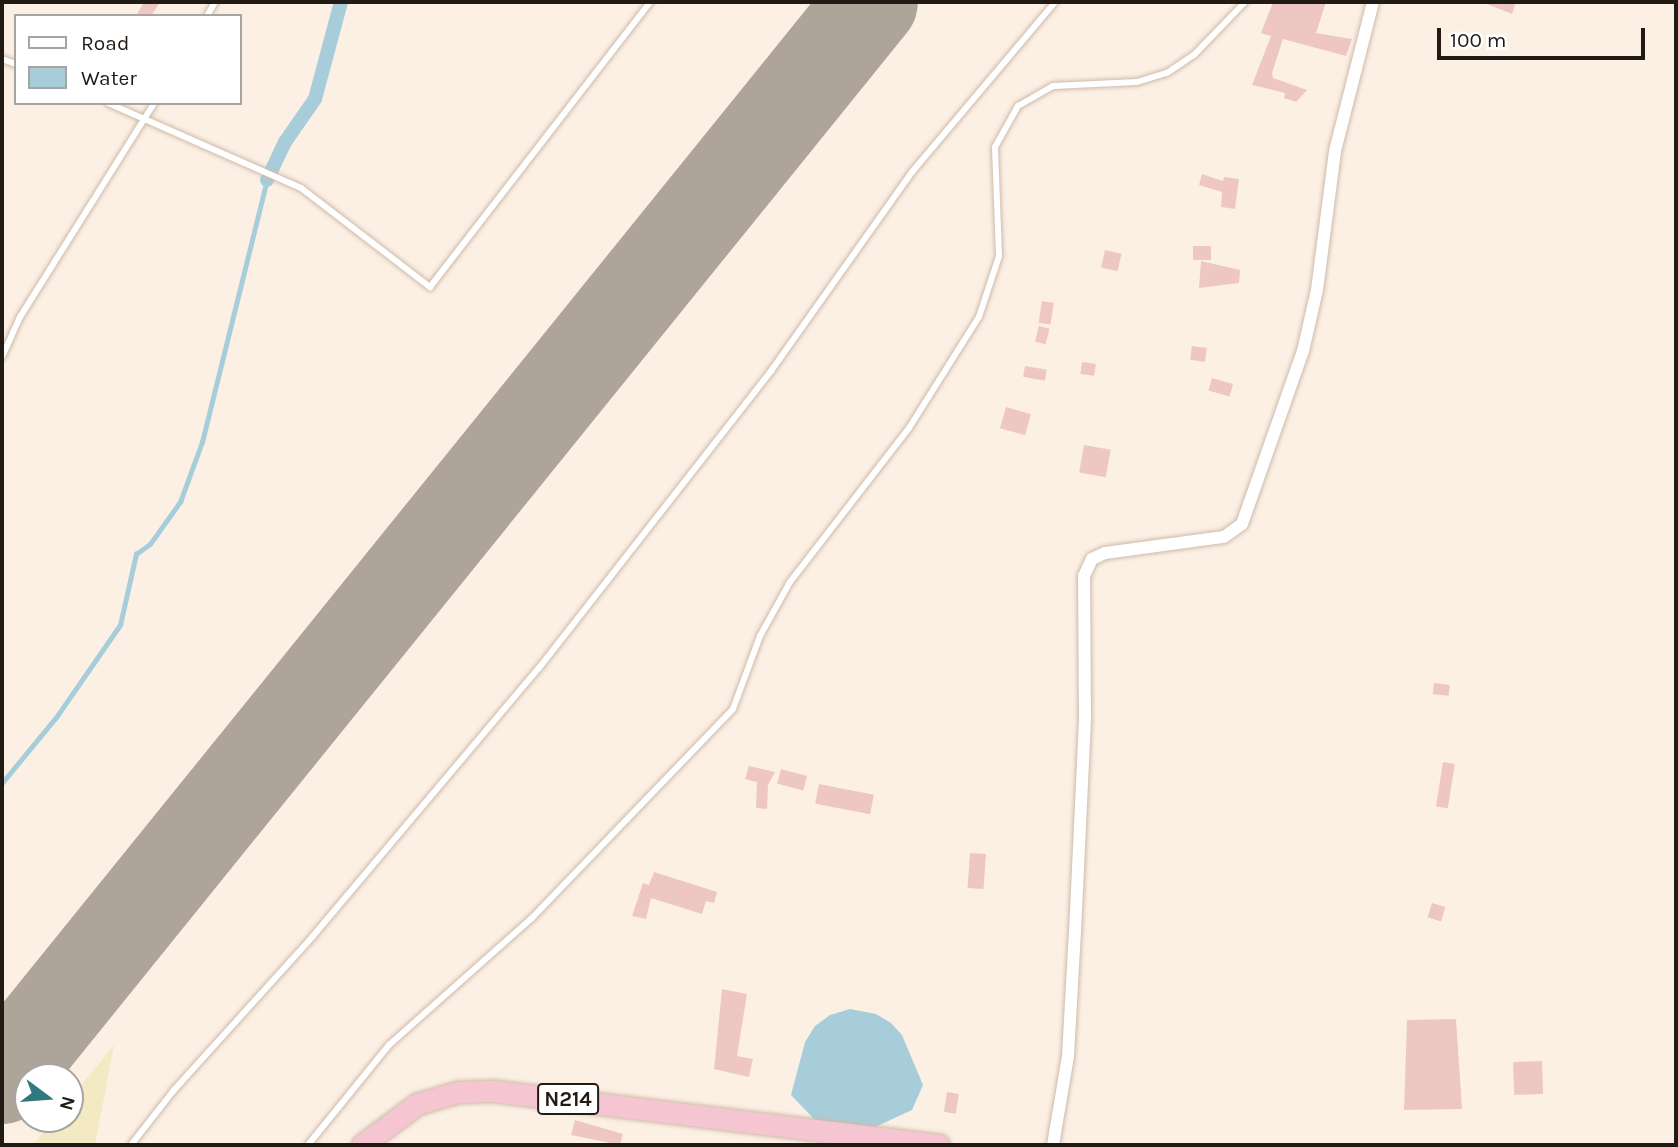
<!DOCTYPE html>
<html>
<head>
<meta charset="utf-8">
<style>
	body { margin:0 }
	#map { position:relative; width:1678px; height:1147px; overflow:hidden; background:#fcf0e5; font-family:Karla,sans-serif }
	div>[style] { position:absolute }
	.sand>* { inset:0; background:#f3e9c3 }
	.water>* { inset:0; background:#a7cdda }
	.stream>* { height:4.5px; margin:-2.25px; padding:0 2.25px; transform-origin:2.25px; border-radius:2.25px; background:#a7cdda }
	.canal>* { height:14px; margin:-7px; padding:0 7px; transform-origin:7px; border-radius:7px; background:#a7cdda }
	.runway>* { height:93px; margin:-46.5px; padding:0 46.5px; transform-origin:46.5px; border-radius:46.5px; background:#aea49a }
	.building>* { inset:0; background:#eec7c4; transform-origin:0 0 }
	.roads { filter:drop-shadow(0 0 2px #cebba9) drop-shadow(0 0 2px #cebba9) }
	.lane>* { height:6px; margin:-3px; padding:0 3px; transform-origin:3px; border-radius:3px; background:#fff }
	.street>* { height:12px; margin:-6px; padding:0 6px; transform-origin:6px; border-radius:6px; background:#fff }
	.highway>* { height:21px; margin:-10.5px; padding:0 10.5px; transform-origin:10.5px; border-radius:10.5px; background:#f5c6d1 }
	span { translate:-50% -50%; white-space:nowrap; text-align:center; line-height:1.15; -webkit-text-stroke:5px #fff; paint-order:stroke }
	.shield-label span { padding:2px 5px; background:#fff; border:2px solid; border-radius:5px; -webkit-text-stroke-width:0 }
	.shield-label { font-size:21px; color:#221b15; font-weight:700 }
	.frame { position:absolute; inset:0; border:4px solid #221b15; pointer-events:none }
	.legend { position:absolute; left:14px; top:14px; width:228px; height:91px; box-sizing:border-box; background:#fff; border:2px solid #a7a4a1; margin:0; padding:9px 12px; list-style:none; font-size:21px; color:#221b15 }
	.legend li { display:flex; align-items:center; gap:14px; height:35px }
	.legend b { width:35px; border:2px solid #a7a4a1 }
	.north { position:absolute; left:14px; top:1063px; width:70px; height:70px; box-sizing:border-box; background:#fff; border:2px solid #a7a4a1; border-radius:50%; rotate:106deg; font-size:19px; font-weight:700; line-height:28px; text-align:center; color:#221b15 }
	.north::after { content:''; display:block; margin:auto; width:24px; height:32px; background:#317981; clip-path:polygon(50% 0,100% 100%,50% 72%,0 100%) }
	.scale { position:absolute; left:1437px; top:28px; width:208px; height:32px; box-sizing:border-box; border:4px solid #221b15; border-top:0; padding-left:9px; font-size:21px; line-height:24px; white-space:nowrap; color:#221b15; -webkit-text-stroke:5px #fff; paint-order:stroke }
</style>
</head>
<body>
<div id="map">
	<div class="sand">
		<i style="clip-path:polygon(114px 1045px,95px 1145px,33px 1145px,54px 1119px,70px 1119px,70px 1099px)"></i>
	</div>
	<div class="water">
		<i style="clip-path:polygon(850px 1009px,876px 1014px,891px 1023px,902px 1035px,923px 1085px,912px 1110px,873px 1128px,816px 1121px,791px 1095px,805px 1042px,815px 1026px,830px 1015px)"></i>
	</div>
	<div class="stream">
		<i style="left:2px;top:783px;width:87px;rotate:-50.6deg"></i>
		<i style="left:57px;top:716px;width:111px;rotate:-55.3deg"></i>
		<i style="left:120px;top:625px;width:73px;rotate:-77.3deg"></i>
		<i style="left:136px;top:554px;width:17px;rotate:-36deg"></i>
		<i style="left:150px;top:544px;width:52px;rotate:-54.5deg"></i>
		<i style="left:180px;top:502px;width:64px;rotate:-69.9deg"></i>
		<i style="left:202px;top:442px;width:270px;rotate:-76.1deg"></i>
	</div>
	<div class="canal">
		<i style="left:267px;top:180px;width:42px;rotate:-64.7deg"></i>
		<i style="left:285px;top:142px;width:52px;rotate:-55.1deg"></i>
		<i style="left:315px;top:99px;width:100px;rotate:-75deg"></i>
	</div>
	<div class="runway">
		<i style="left:2px;top:1077px;width:1382px;rotate:-51.05deg"></i>
	</div>
	<div class="building">
		<i style="clip-path:polygon(144px 2px,160px 2px,151px 16px,136px 16px)"></i>
		<i style="clip-path:polygon(1273px 2px,1326px 2px,1316px 33px,1352px 39px,1346px 56px,1283px 39px,1272px 73px,1273px 78px,1307px 90px,1296px 102px,1284px 98px,1285px 93px,1252px 85px,1271px 36px,1261px 33px)"></i>
		<i style="clip-path:polygon(1482px 2px,1516px 2px,1512px 14px)"></i>
		<i style="clip-path:polygon(1202px 174px,1223px 181px,1224px 177px,1239px 179px,1235px 209px,1221px 207px,1222px 192px,1199px 185px)"></i>
		<i style="left:1193px;top:246px;width:18px;height:14px"></i>
		<i style="left:1105px;top:250px;width:17px;height:18px;rotate:13deg"></i>
		<i style="clip-path:polygon(1201px 261px,1240px 270px,1239px 283px,1199px 288px)"></i>
		<i style="left:1042px;top:301px;width:12px;height:22px;rotate:9deg"></i>
		<i style="left:1039px;top:326px;width:11px;height:16px;rotate:15deg"></i>
		<i style="left:1192px;top:346px;width:15px;height:14px;rotate:8deg"></i>
		<i style="left:1082px;top:362px;width:14px;height:12px;rotate:8deg"></i>
		<i style="left:1025px;top:366px;width:22px;height:11px;rotate:10deg"></i>
		<i style="left:1212px;top:378px;width:22px;height:13px;rotate:16deg"></i>
		<i style="left:1006px;top:407px;width:26px;height:22px;rotate:16deg"></i>
		<i style="left:1084px;top:445px;width:27px;height:28px;rotate:10deg"></i>
		<i style="left:1434px;top:683px;width:16px;height:11px;rotate:7deg"></i>
		<i style="left:1443px;top:762px;width:12px;height:45px;rotate:9deg"></i>
		<i style="clip-path:polygon(749px 766px,775px 772px,768px 785px,767px 809px,756px 808px,757px 782px,745px 779px)"></i>
		<i style="left:781px;top:769px;width:27px;height:15px;rotate:15deg"></i>
		<i style="left:819px;top:784px;width:56px;height:20px;rotate:11deg"></i>
		<i style="left:970px;top:853px;width:16px;height:35px;rotate:4deg"></i>
		<i style="clip-path:polygon(654px 872px,717px 892px,714px 903px,706px 901px,702px 914px,651px 898px,646px 919px,632px 916px,643px 883px,649px 885px)"></i>
		<i style="left:1432px;top:903px;width:14px;height:15px;rotate:17deg"></i>
		<i style="clip-path:polygon(722px 989px,747px 994px,737px 1056px,753px 1059px,749px 1077px,714px 1069px)"></i>
		<i style="clip-path:polygon(1456px 1019px,1462px 1109px,1404px 1110px,1407px 1020px)"></i>
		<i style="left:1542px;top:1061px;width:33px;height:29px;rotate:88deg"></i>
		<i style="left:947px;top:1092px;width:12px;height:20px;rotate:9deg"></i>
		<i style="clip-path:polygon(575px 1120px,623px 1134px,620px 1145px,571px 1135px)"></i>
	</div>
	<div class="roads">
		<div class="lane">
			<i style="left:207px;top:16px;width:16px;rotate:-60deg"></i>
			<i style="left:2px;top:59px;width:15px;rotate:20deg"></i>
			<i style="left:108px;top:103px;width:211px;rotate:23.8deg"></i>
			<i style="left:301px;top:188px;width:163px;rotate:37.5deg"></i>
			<i style="left:430px;top:287px;width:360px;rotate:-52.3deg"></i>
			<i style="left:2px;top:357px;width:44px;rotate:-65.8deg"></i>
			<i style="left:20px;top:317px;width:252px;rotate:-57.9deg"></i>
			<i style="left:131px;top:1145px;width:70px;rotate:-52deg"></i>
			<i style="left:174px;top:1090px;width:207px;rotate:-47.9deg"></i>
			<i style="left:313px;top:936px;width:351px;rotate:-49.9deg"></i>
			<i style="left:539px;top:668px;width:377px;rotate:-52deg"></i>
			<i style="left:771px;top:371px;width:244px;rotate:-54.7deg"></i>
			<i style="left:912px;top:172px;width:222px;rotate:-49.9deg"></i>
			<i style="left:308px;top:1145px;width:129px;rotate:-51deg"></i>
			<i style="left:389px;top:1045px;width:190px;rotate:-41.6deg"></i>
			<i style="left:531px;top:919px;width:291px;rotate:-46.1deg"></i>
			<i style="left:733px;top:709px;width:78px;rotate:-69.7deg"></i>
			<i style="left:760px;top:636px;width:62px;rotate:-60.9deg"></i>
			<i style="left:790px;top:582px;width:195px;rotate:-52.3deg"></i>
			<i style="left:909px;top:428px;width:131px;rotate:-57.8deg"></i>
			<i style="left:979px;top:317px;width:64px;rotate:-71.8deg"></i>
			<i style="left:999px;top:256px;width:109px;rotate:-92.1deg"></i>
			<i style="left:995px;top:147px;width:47px;rotate:-60.7deg"></i>
			<i style="left:1018px;top:106px;width:40px;rotate:-29.7deg"></i>
			<i style="left:1053px;top:86px;width:84px;rotate:-2.7deg"></i>
			<i style="left:1137px;top:82px;width:31px;rotate:-17deg"></i>
			<i style="left:1167px;top:73px;width:32px;rotate:-34deg"></i>
			<i style="left:1194px;top:55px;width:74px;rotate:-46.1deg"></i>
		</div>
		<div class="street">
			<i style="left:1053px;top:1145px;width:90px;rotate:-80.4deg"></i>
			<i style="left:1068px;top:1056px;width:124px;rotate:-86.8deg"></i>
			<i style="left:1075px;top:932px;width:216px;rotate:-87.3deg"></i>
			<i style="left:1085px;top:716px;width:140px;rotate:-90.4deg"></i>
			<i style="left:1084px;top:576px;width:19px;rotate:-65deg"></i>
			<i style="left:1092px;top:559px;width:14px;rotate:-25deg"></i>
			<i style="left:1105px;top:553px;width:120px;rotate:-7.7deg"></i>
			<i style="left:1224px;top:537px;width:22px;rotate:-36deg"></i>
			<i style="left:1242px;top:524px;width:183px;rotate:-70.6deg"></i>
			<i style="left:1303px;top:351px;width:63px;rotate:-77.1deg"></i>
			<i style="left:1317px;top:290px;width:140px;rotate:-82.6deg"></i>
			<i style="left:1335px;top:151px;width:154px;rotate:-75.7deg"></i>
		</div>
		<div class="highway">
			<i style="left:362px;top:1145px;width:69px;rotate:-36.7deg"></i>
			<i style="left:417px;top:1104px;width:43px;rotate:-16.3deg"></i>
			<i style="left:458px;top:1092px;width:36px;rotate:-2deg"></i>
			<i style="left:494px;top:1091px;width:448px;rotate:6.9deg"></i>
		</div>
	</div>
	<div class="shield-label">
		<span style="left:568px;top:1099px">N214</span>
	</div>
	<div class="frame"></div>
	<ul class="legend">
	<li><b style="height:9px;background:#fff"></b>Road</li>
	<li><b style="height:19px;background:#a7cdda"></b>Water</li>
	</ul>
	<div class="north">N</div>
	<div class="scale">100 m</div>
</div>
</body>
</html>
